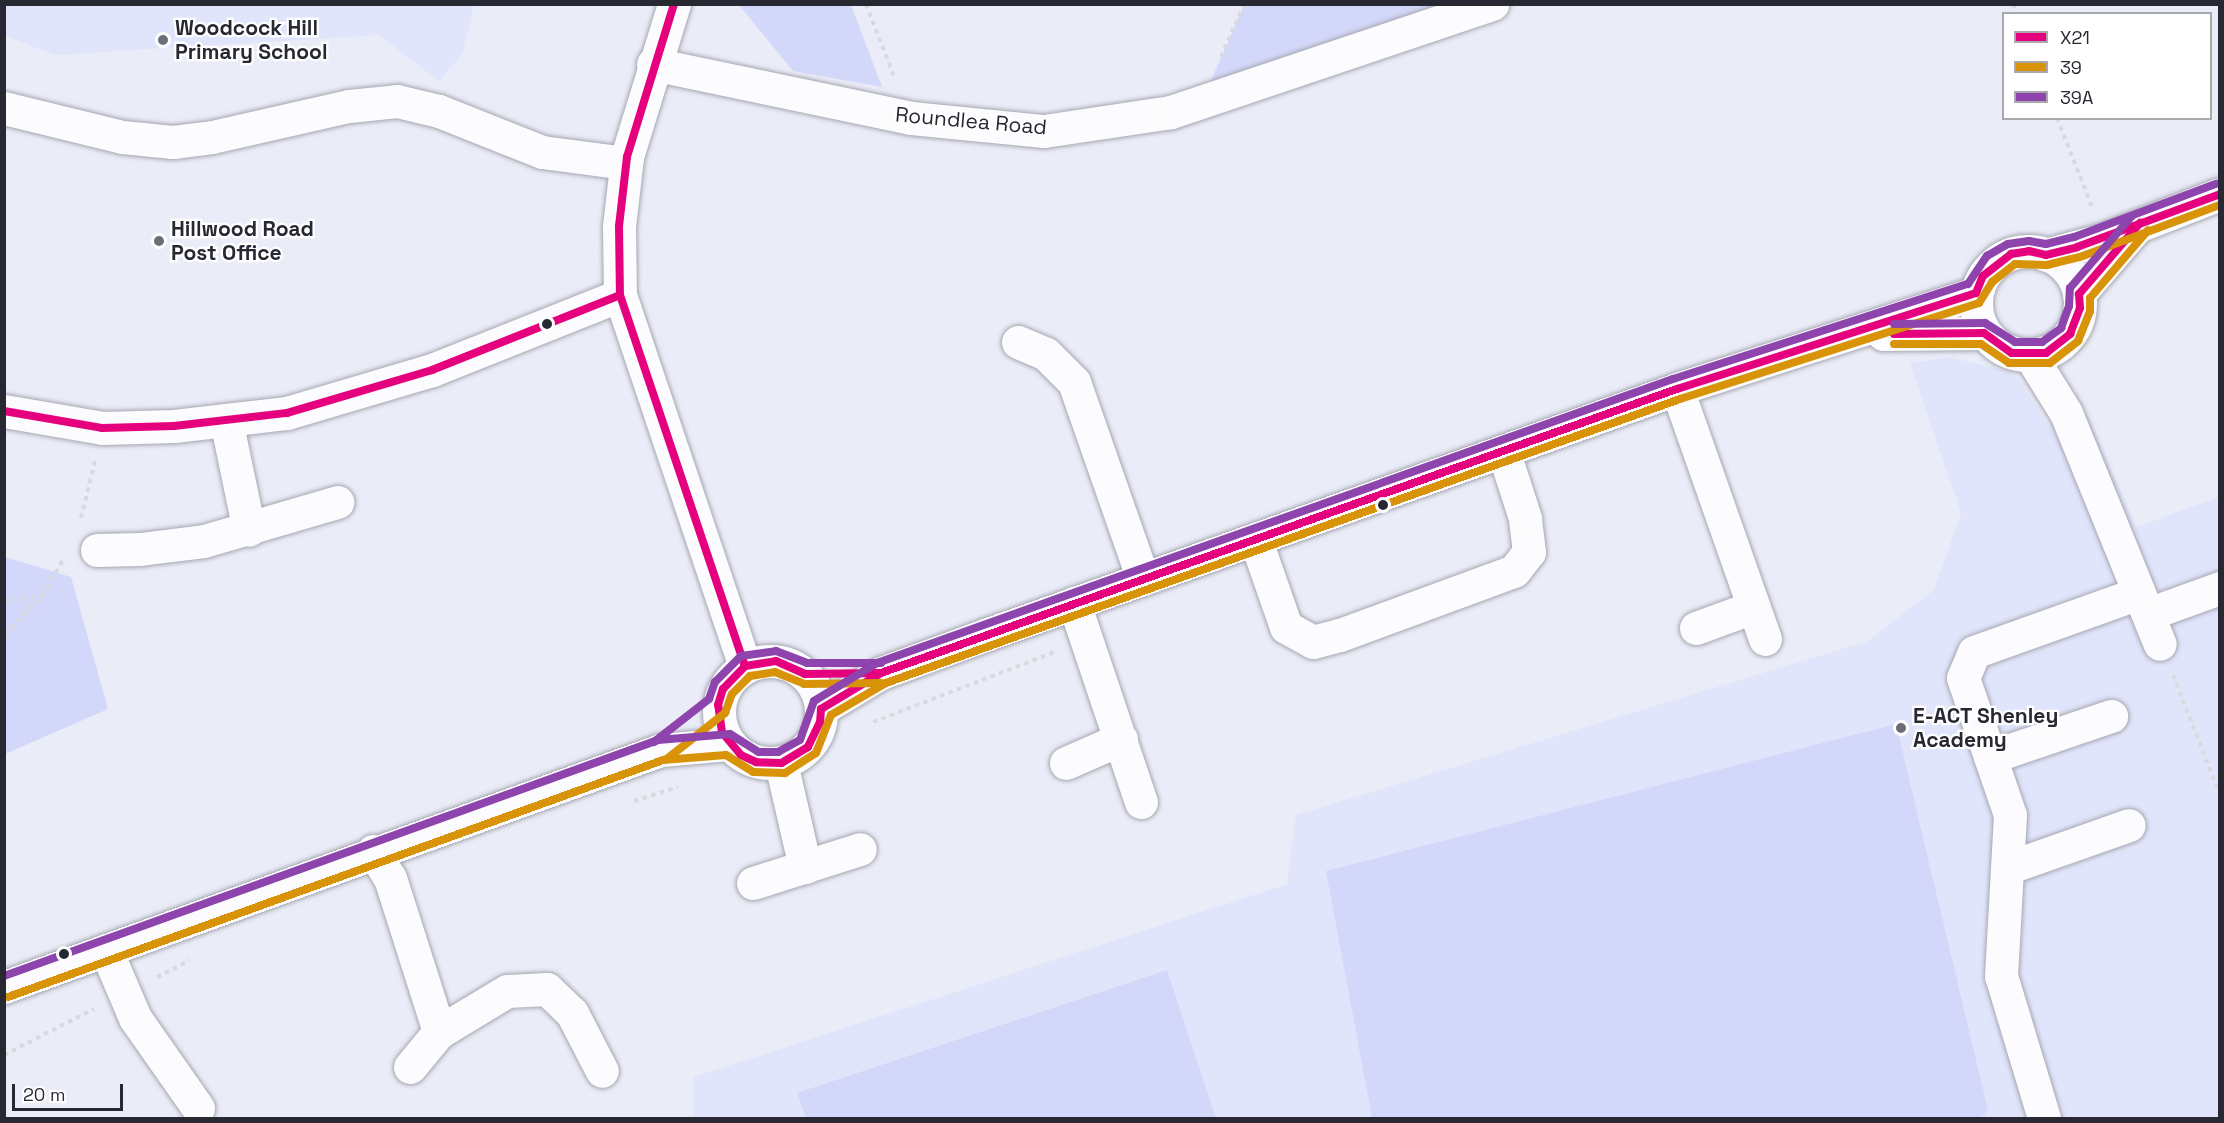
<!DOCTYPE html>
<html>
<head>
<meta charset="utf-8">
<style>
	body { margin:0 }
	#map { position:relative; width:2224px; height:1123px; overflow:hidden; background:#eaecf7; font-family:"Space Grotesk",sans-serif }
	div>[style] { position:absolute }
	.built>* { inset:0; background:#e1e5fb }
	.green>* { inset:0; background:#d3d8fa }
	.path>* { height:4px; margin-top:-2px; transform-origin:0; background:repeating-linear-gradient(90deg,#d9dade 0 4.5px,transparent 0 9px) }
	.roads { filter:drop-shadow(0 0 2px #a6a7b1) drop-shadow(0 0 2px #a6a7b1) }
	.minor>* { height:33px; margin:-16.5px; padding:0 16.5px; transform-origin:16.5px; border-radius:16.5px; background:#fcfcfe }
	.minor>.ring { margin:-16.5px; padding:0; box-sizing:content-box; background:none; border:33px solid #fcfcfe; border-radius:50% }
	.bus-1>* { height:8px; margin:-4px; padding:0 4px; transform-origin:4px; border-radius:4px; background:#e5007d }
	.bus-2>* { height:8px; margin:-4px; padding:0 4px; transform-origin:4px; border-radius:4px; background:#d89308 }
	.bus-3>* { height:8px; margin:-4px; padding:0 4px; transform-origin:4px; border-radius:4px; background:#8e44ad }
	.dots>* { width:16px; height:16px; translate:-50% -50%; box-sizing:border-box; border:3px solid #fff; border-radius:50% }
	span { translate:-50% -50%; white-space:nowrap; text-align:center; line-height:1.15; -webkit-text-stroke:4.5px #fff; paint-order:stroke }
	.poi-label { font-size:21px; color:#272832; font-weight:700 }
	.left { translate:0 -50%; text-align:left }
	.street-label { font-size:21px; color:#272832 }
	.frame { position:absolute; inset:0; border:6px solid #272832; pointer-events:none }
	.legend { position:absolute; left:2002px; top:12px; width:210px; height:108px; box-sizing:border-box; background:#fff; border:2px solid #a9a9ad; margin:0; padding:8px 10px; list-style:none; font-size:18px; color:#272832 }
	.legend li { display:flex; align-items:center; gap:12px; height:30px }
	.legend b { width:30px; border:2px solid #a9a9ad }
	.scale { position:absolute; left:12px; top:1084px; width:111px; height:27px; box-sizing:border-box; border:3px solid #272832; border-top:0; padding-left:8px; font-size:18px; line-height:21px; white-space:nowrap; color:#272832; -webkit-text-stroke:4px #fff; paint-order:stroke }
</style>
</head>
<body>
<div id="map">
	<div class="built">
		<i style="clip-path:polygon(5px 4px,474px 4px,474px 5px,463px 53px,439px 81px,379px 35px,55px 55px,5px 36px)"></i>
		<i style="clip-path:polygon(1950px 357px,2014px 373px,2049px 426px,2086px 411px,2136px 527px,2219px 497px,2219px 1118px,693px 1118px,694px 1077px,1287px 884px,1296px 815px,1868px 641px,1934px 590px,1961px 513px,1910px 363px)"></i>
	</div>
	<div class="green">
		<i style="clip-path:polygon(739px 5px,851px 5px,882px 87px,793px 71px)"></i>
		<i style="clip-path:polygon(1244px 5px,1492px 5px,1202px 101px)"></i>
		<i style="clip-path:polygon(5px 557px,71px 577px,108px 709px,5px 754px)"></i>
		<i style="clip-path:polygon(1896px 724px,1988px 1110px,1981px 1118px,1372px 1118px,1326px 871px)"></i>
		<i style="clip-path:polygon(1167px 970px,1216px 1118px,806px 1118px,797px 1093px)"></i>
	</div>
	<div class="path">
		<i style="left:866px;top:4px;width:80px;rotate:68.9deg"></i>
		<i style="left:2013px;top:4px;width:11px;rotate:68deg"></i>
		<i style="left:1221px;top:57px;width:58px;rotate:-66.5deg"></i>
		<i style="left:2057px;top:118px;width:96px;rotate:68.5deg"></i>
		<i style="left:81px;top:518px;width:59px;rotate:-76.2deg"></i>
		<i style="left:4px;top:600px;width:37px;rotate:-6deg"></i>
		<i style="left:4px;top:635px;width:54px;rotate:-45.7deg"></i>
		<i style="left:42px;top:596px;width:42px;rotate:-59.7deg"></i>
		<i style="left:2173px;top:675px;width:129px;rotate:68.6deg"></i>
		<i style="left:873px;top:722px;width:194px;rotate:-21.1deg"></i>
		<i style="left:634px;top:801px;width:46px;rotate:-17.7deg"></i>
		<i style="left:157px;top:977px;width:37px;rotate:-27deg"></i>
		<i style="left:4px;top:1055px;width:101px;rotate:-27.1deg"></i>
	</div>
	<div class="roads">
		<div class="minor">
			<i style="left:674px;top:4px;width:160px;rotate:107.1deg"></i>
			<i style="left:627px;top:157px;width:69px;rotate:96.6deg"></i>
			<i style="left:619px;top:226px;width:69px;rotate:89.2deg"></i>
			<i style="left:620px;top:295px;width:391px;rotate:71.4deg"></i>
			<i style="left:653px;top:64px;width:264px;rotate:11.8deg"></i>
			<i style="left:911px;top:118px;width:134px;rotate:5.6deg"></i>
			<i style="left:1044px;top:131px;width:128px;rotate:-8.5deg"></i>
			<i style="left:1171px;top:112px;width:339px;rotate:-18.6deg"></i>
			<i style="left:4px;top:108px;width:122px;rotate:13.8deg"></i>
			<i style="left:122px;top:137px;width:51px;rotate:5.6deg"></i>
			<i style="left:173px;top:142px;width:39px;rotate:-7deg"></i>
			<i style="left:212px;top:137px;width:140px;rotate:-12.8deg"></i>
			<i style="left:349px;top:106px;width:48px;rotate:-5.9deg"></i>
			<i style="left:397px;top:101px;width:43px;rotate:13.4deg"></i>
			<i style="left:439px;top:111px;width:111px;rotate:21.7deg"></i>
			<i style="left:542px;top:152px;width:85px;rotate:7.5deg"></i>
			<i class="ring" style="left:1976px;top:251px;width:71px;height:71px"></i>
			<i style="left:2046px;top:255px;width:60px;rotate:-15.4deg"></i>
			<i style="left:2104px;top:239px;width:124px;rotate:-21.2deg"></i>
			<i style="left:2079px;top:294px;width:86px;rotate:-49.3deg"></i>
			<i style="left:1883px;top:334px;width:101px;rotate:-0.6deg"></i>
			<i style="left:1018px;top:342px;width:30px;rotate:23deg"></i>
			<i style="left:1046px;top:354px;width:40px;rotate:45deg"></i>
			<i style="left:1074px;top:382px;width:209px;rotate:70.7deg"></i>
			<i style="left:2030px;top:355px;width:68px;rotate:58.2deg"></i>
			<i style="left:2066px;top:413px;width:249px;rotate:67.9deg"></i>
			<i style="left:1677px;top:389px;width:265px;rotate:70.6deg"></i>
			<i style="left:4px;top:411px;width:99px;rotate:9.8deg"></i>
			<i style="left:102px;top:428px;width:72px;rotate:-1.6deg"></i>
			<i style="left:174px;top:426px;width:114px;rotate:-6.6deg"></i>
			<i style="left:287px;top:413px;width:151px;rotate:-16.5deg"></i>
			<i style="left:432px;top:370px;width:202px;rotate:-21.7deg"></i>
			<i style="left:226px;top:420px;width:112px;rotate:78.2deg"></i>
			<i style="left:1256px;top:541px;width:91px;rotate:70.8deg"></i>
			<i style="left:1286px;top:627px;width:31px;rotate:29deg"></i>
			<i style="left:1313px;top:642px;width:28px;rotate:-15deg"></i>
			<i style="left:1340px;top:635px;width:185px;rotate:-20.2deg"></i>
			<i style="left:1514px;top:571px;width:24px;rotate:-52deg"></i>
			<i style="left:1529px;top:552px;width:34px;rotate:-97deg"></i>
			<i style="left:1525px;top:518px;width:68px;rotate:-107.9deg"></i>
			<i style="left:97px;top:550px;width:43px;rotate:-1.3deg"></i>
			<i style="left:140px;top:549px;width:64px;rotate:-7.1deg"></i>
			<i style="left:204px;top:541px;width:139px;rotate:-16.3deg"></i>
			<i style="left:1074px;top:603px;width:210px;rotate:71.4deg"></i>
			<i style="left:2148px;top:614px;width:77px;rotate:-19.9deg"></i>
			<i style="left:1696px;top:628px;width:61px;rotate:-20.2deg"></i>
			<i class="ring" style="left:719px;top:661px;width:69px;height:69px"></i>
			<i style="left:821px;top:709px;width:70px;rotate:-31deg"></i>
			<i style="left:881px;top:673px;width:114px;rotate:-20deg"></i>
			<i style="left:988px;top:634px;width:731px;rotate:-19.57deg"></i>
			<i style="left:1677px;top:389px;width:314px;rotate:-17.8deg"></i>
			<i style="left:1990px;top:757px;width:128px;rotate:-18.7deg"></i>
			<i style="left:781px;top:763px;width:107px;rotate:77deg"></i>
			<i style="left:1066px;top:763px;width:60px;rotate:-23.6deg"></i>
			<i style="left:373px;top:851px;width:32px;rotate:58deg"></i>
			<i style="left:390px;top:878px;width:162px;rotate:72.3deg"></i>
			<i style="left:2007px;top:868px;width:129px;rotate:-19.4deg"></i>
			<i style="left:753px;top:883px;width:112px;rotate:-17.6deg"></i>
			<i style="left:106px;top:950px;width:74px;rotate:66.9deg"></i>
			<i style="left:135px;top:1018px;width:110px;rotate:55deg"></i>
			<i style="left:4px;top:987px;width:698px;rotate:-19.84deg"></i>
			<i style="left:661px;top:750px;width:68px;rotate:-5deg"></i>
			<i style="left:410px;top:1067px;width:45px;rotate:-50.4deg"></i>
			<i style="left:439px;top:1032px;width:79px;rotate:-31.1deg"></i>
			<i style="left:507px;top:991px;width:40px;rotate:-2.9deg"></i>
			<i style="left:547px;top:989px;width:35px;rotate:44deg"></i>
			<i style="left:572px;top:1013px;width:65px;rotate:62.7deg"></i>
			<i style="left:2044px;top:1118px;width:148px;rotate:-106.8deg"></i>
			<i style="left:2001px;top:976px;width:161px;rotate:-86.8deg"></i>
			<i style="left:2010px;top:815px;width:145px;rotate:-108.9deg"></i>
			<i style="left:1963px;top:678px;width:28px;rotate:-67deg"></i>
			<i style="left:1974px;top:652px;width:175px;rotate:-19.7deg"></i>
		</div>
	</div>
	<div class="bus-1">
		<i style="left:674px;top:4px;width:160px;rotate:107.1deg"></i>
		<i style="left:627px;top:157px;width:69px;rotate:96.6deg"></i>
		<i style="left:619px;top:226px;width:69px;rotate:89.2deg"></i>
		<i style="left:620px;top:295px;width:391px;rotate:71.4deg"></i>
		<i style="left:1894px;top:334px;width:90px;rotate:-0.6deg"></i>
		<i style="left:1984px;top:333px;width:34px;rotate:36deg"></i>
		<i style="left:2012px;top:353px;width:34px"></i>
		<i style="left:2046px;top:353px;width:31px;rotate:-38deg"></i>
		<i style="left:2070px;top:334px;width:28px;rotate:-69deg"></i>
		<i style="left:2080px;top:308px;width:14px;rotate:-94deg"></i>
		<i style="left:2079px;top:294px;width:94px;rotate:-49.3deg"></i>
		<i style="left:4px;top:411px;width:99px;rotate:9.8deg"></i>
		<i style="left:102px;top:428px;width:72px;rotate:-1.6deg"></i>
		<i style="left:174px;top:426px;width:114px;rotate:-6.6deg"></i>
		<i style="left:287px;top:413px;width:151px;rotate:-16.5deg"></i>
		<i style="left:432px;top:370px;width:202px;rotate:-21.7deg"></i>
		<i style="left:776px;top:661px;width:32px;rotate:24deg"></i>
		<i style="left:805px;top:674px;width:76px;rotate:-0.8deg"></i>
		<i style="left:881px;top:673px;width:70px;rotate:149deg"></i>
		<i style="left:821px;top:709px;width:13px;rotate:94deg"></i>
		<i style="left:820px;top:722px;width:28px;rotate:116deg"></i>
		<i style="left:808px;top:747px;width:31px;rotate:149deg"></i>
		<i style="left:781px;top:763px;width:25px;rotate:-178deg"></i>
		<i style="left:756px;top:762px;width:17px;rotate:-155deg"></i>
		<i style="left:741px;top:755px;width:30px;rotate:-130deg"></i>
		<i style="left:722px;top:732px;width:27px;rotate:-98deg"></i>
		<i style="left:718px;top:705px;width:17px;rotate:-73deg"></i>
		<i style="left:723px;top:689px;width:32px;rotate:-46deg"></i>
		<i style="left:745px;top:666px;width:31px;rotate:-9deg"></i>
		<i style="left:881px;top:673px;width:845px;rotate:-19.64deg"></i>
		<i style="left:1677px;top:389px;width:314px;rotate:-17.8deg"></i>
		<i style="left:1976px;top:293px;width:18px;rotate:-68deg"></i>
		<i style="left:1983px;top:276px;width:36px;rotate:-38deg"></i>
		<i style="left:2011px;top:254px;width:18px;rotate:-9deg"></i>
		<i style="left:2029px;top:251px;width:17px;rotate:13deg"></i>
		<i style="left:2046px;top:255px;width:32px;rotate:-14deg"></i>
		<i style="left:2077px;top:247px;width:153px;rotate:-20.3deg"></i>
	</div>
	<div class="bus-2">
		<i style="left:1894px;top:344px;width:87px"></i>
		<i style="left:1981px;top:344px;width:34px;rotate:34deg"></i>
		<i style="left:2009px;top:363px;width:41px"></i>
		<i style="left:2050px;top:363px;width:36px;rotate:-38deg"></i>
		<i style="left:2078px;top:341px;width:32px;rotate:-68deg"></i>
		<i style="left:2090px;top:311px;width:13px;rotate:-90deg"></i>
		<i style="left:2090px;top:298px;width:89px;rotate:-49.5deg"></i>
		<i style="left:668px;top:758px;width:73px;rotate:-38.3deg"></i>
		<i style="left:725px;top:713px;width:20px;rotate:-70deg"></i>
		<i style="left:732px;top:694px;width:25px;rotate:-45deg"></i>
		<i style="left:750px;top:676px;width:25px;rotate:-9deg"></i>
		<i style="left:775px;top:672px;width:31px;rotate:22deg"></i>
		<i style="left:804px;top:684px;width:77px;rotate:-0.7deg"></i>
		<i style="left:8px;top:997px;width:697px;rotate:-19.89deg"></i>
		<i style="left:663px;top:760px;width:63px;rotate:-4.5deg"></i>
		<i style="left:726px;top:755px;width:32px;rotate:32deg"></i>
		<i style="left:753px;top:772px;width:32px;rotate:2deg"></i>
		<i style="left:785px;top:773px;width:37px;rotate:-33deg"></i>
		<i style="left:816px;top:753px;width:41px;rotate:-68.5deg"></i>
		<i style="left:831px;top:715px;width:64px;rotate:-30.2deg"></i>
		<i style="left:886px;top:683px;width:843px;rotate:-19.68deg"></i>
		<i style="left:1680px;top:399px;width:314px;rotate:-17.8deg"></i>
		<i style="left:1979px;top:303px;width:25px;rotate:-58deg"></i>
		<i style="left:1992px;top:282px;width:29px;rotate:-38deg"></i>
		<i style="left:2015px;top:264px;width:32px;rotate:2deg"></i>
		<i style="left:2047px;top:265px;width:34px;rotate:-14deg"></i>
		<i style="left:2080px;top:257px;width:149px;rotate:-20.4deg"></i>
	</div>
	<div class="bus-3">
		<i style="left:1894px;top:324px;width:91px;rotate:-0.6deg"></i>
		<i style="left:1985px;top:323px;width:36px;rotate:32deg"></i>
		<i style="left:2015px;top:342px;width:27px"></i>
		<i style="left:2042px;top:342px;width:24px;rotate:-36deg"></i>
		<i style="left:2061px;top:328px;width:23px;rotate:-70deg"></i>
		<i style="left:2069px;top:306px;width:18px;rotate:-87deg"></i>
		<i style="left:2070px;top:288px;width:95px;rotate:-49.3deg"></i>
		<i style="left:654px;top:742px;width:70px;rotate:-38deg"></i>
		<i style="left:709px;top:699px;width:18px;rotate:-71deg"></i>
		<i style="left:715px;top:682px;width:37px;rotate:-45deg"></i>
		<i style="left:741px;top:656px;width:35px;rotate:-8deg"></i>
		<i style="left:776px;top:651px;width:33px;rotate:21deg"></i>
		<i style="left:807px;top:663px;width:74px"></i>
		<i style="left:4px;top:976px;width:695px;rotate:-19.84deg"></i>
		<i style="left:658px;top:740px;width:72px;rotate:-4.8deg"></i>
		<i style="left:730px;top:734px;width:34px;rotate:32deg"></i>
		<i style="left:759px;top:752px;width:19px"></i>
		<i style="left:778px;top:752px;width:25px;rotate:-29deg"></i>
		<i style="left:800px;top:740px;width:41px;rotate:-70.3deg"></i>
		<i style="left:814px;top:701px;width:74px;rotate:-31.1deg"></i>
		<i style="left:877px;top:663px;width:845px;rotate:-19.64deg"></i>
		<i style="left:1673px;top:379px;width:310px;rotate:-17.9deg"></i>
		<i style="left:1968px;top:284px;width:34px;rotate:-56deg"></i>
		<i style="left:1987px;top:256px;width:24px;rotate:-30deg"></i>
		<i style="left:2008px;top:244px;width:21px;rotate:-8deg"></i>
		<i style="left:2029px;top:241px;width:17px;rotate:10deg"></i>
		<i style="left:2046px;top:244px;width:29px;rotate:-14deg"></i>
		<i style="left:2074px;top:237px;width:152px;rotate:-20.5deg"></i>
	</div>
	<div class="dots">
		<i style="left:163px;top:40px;background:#6b6d77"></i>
		<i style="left:159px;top:241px;background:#6b6d77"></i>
		<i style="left:547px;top:324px;background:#272832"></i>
		<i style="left:1383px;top:505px;background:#272832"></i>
		<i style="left:1901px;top:728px;background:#6b6d77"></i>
		<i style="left:64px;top:954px;background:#272832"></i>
	</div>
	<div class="poi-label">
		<span class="left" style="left:175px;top:40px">Woodcock Hill<br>Primary School</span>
		<span class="left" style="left:171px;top:241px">Hillwood Road<br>Post Office</span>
		<span class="left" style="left:1913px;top:728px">E-ACT Shenley<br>Academy</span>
	</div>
	<div class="street-label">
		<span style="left:971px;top:121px;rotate:5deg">Roundlea Road</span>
	</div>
	<div class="frame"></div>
	<ul class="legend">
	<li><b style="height:8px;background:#e5007d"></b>X21</li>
	<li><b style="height:8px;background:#d89308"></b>39</li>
	<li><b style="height:8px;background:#8e44ad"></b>39A</li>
	</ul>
	<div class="scale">20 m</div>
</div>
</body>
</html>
